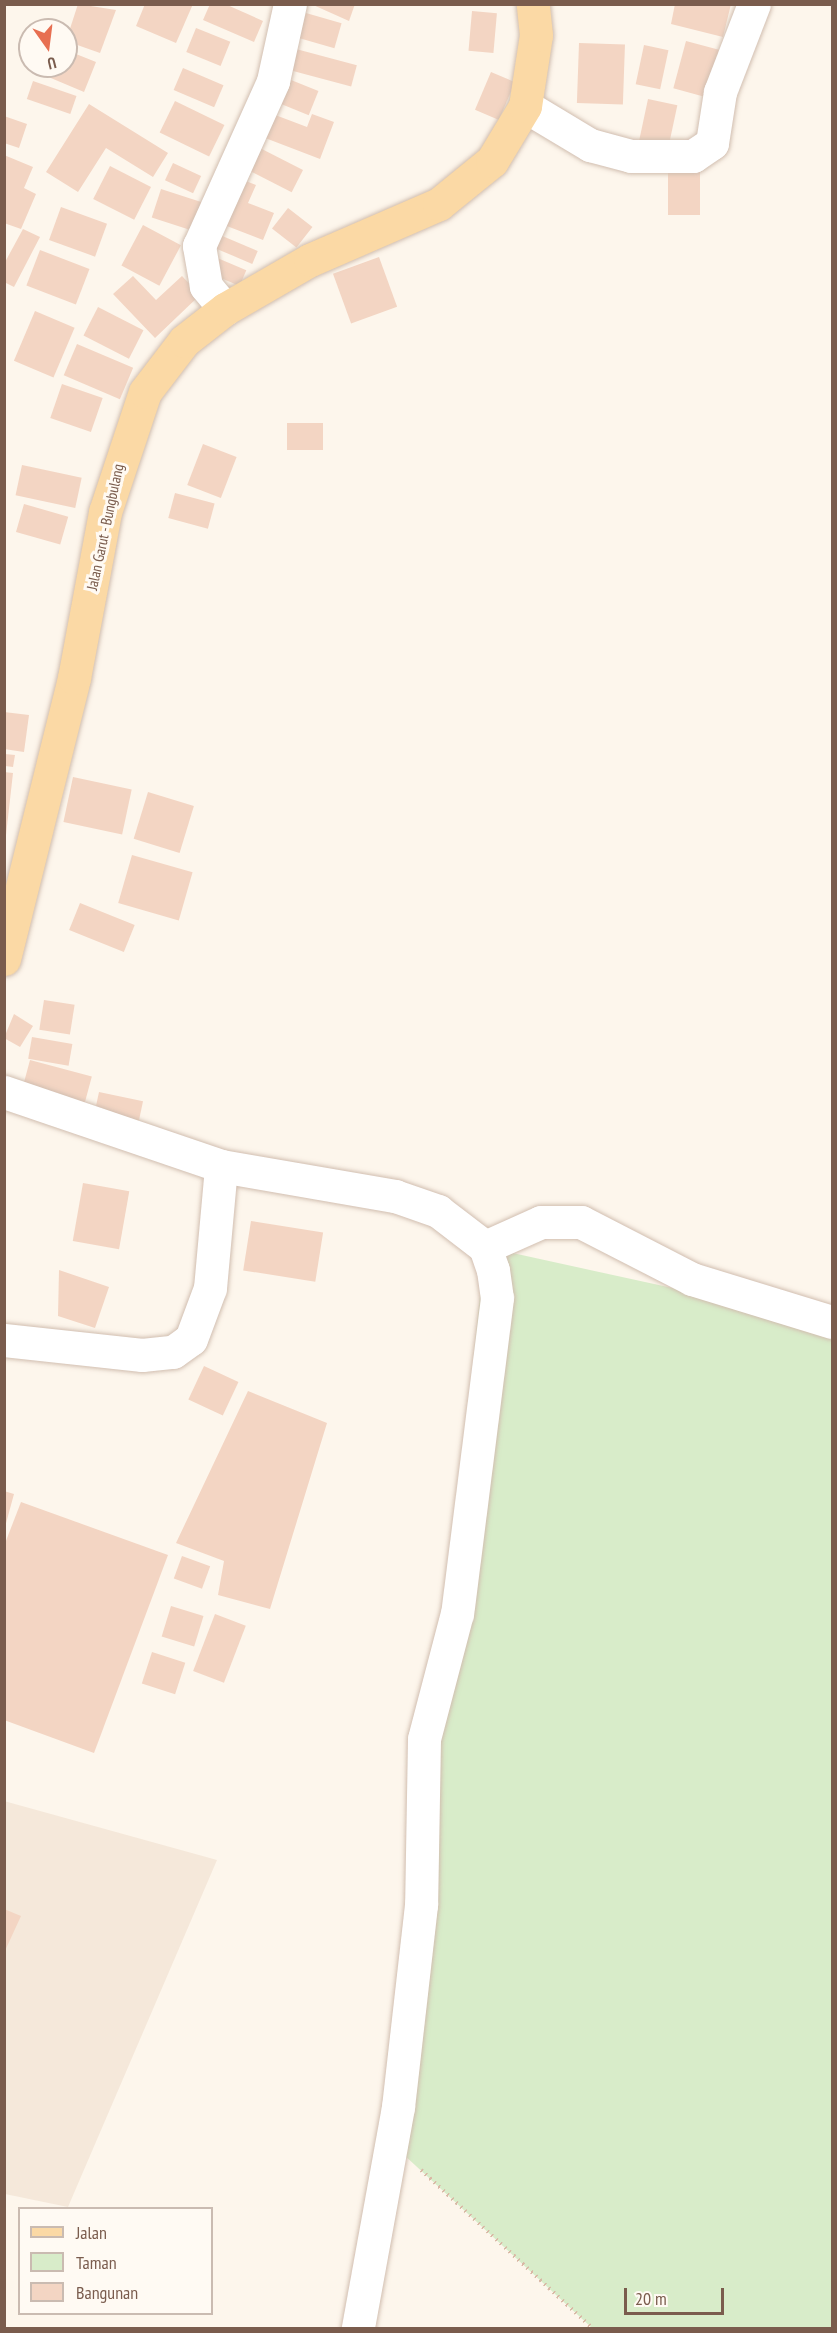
<!DOCTYPE html>
<html>
<head>
<meta charset="utf-8">
<style>
	body { margin:0 }
	#map { position:relative; width:837px; height:2333px; overflow:hidden; background:#fdf6ec; font-family:"PT Sans Narrow",sans-serif }
	div>[style] { position:absolute }
	.residential>* { inset:0; background:#f5e8da }
	.green>* { inset:0; background:#d8ecc9 }
	.building>* { inset:0; background:#f3d5c3; transform-origin:0 0 }
	.path>* { height:4px; margin-top:-2px; transform-origin:0; background:repeating-linear-gradient(90deg,#d9b8a5 0 1.5px,transparent 0 6px) }
	.roads { filter:drop-shadow(0 0 2px #d1beb0) drop-shadow(0 0 2px #d1beb0) }
	.minor>* { height:33px; margin:-16.5px; padding:0 16.5px; transform-origin:16.5px; border-radius:16.5px; background:#fff }
	.primary>* { height:33px; margin:-16.5px; padding:0 16.5px; transform-origin:16.5px; border-radius:16.5px; background:#fbd9a5 }
	span { translate:-50% -50%; white-space:nowrap; text-align:center; line-height:1.15; -webkit-text-stroke:6px #fffaf3; paint-order:stroke }
	.street-label { font-size:15px; color:#7a5c4d }
	.frame { position:absolute; inset:0; border:6px solid #7a5c4d; pointer-events:none }
	.legend { position:absolute; left:18px; top:2207px; width:195px; height:108px; box-sizing:border-box; background:#fffaf3; border:2px solid #cabbb1; margin:0; padding:8px 10px; list-style:none; font-size:18px; color:#7a5c4d }
	.legend li { display:flex; align-items:center; gap:12px; height:30px }
	.legend b { width:30px; border:2px solid #cabbb1 }
	.north { position:absolute; left:18px; top:18px; width:60px; height:60px; box-sizing:border-box; background:#fffaf3; border:2px solid #cabbb1; border-radius:50%; rotate:166deg; font-size:16px; font-weight:700; line-height:24px; text-align:center; color:#7a5c4d }
	.north::after { content:''; display:block; margin:auto; width:21px; height:27px; background:#e76f51; clip-path:polygon(50% 0,100% 100%,50% 72%,0 100%) }
	.scale { position:absolute; left:624px; top:2288px; width:100px; height:27px; box-sizing:border-box; border:3px solid #7a5c4d; border-top:0; padding-left:8px; font-size:18px; line-height:21px; white-space:nowrap; color:#7a5c4d; -webkit-text-stroke:4px #fffaf3; paint-order:stroke }
</style>
</head>
<body>
<div id="map">
	<div class="residential">
		<i style="clip-path:polygon(4px 1801px,217px 1860px,68px 2207px,5px 2194px)"></i>
	</div>
	<div class="green">
		<i style="clip-path:polygon(485px 1247px,832px 1323px,832px 2328px,592px 2328px,391px 2143px)"></i>
	</div>
	<div class="building">
		<i style="clip-path:polygon(78px 4px,116px 10px,100px 53px,66px 41px)"></i>
		<i style="clip-path:polygon(145px 4px,193px 4px,176px 43px,136px 26px)"></i>
		<i style="clip-path:polygon(210px 4px,225px 4px,263px 21px,254px 42px,203px 20px)"></i>
		<i style="clip-path:polygon(311px 4px,355px 4px,349px 21px)"></i>
		<i style="clip-path:polygon(675px 4px,731px 4px,723px 37px,671px 24px)"></i>
		<i style="left:472px;top:11px;width:25px;height:40px;rotate:5deg"></i>
		<i style="left:306px;top:13px;width:37px;height:26px;rotate:16deg"></i>
		<i style="left:196px;top:28px;width:37px;height:26px;rotate:22deg"></i>
		<i style="left:686px;top:41px;width:34px;height:49px;rotate:15deg"></i>
		<i style="left:579px;top:43px;width:46px;height:60px;rotate:2deg"></i>
		<i style="left:644px;top:45px;width:25px;height:40px;rotate:12deg"></i>
		<i style="left:296px;top:49px;width:63px;height:22px;rotate:15deg"></i>
		<i style="clip-path:polygon(66px 50px,96px 62px,84px 92px,39px 73px,42px 66px,66px 66px)"></i>
		<i style="left:183px;top:68px;width:44px;height:24px;rotate:23deg"></i>
		<i style="left:491px;top:72px;width:26px;height:41px;rotate:23deg"></i>
		<i style="left:286px;top:78px;width:35px;height:26px;rotate:22deg"></i>
		<i style="left:33px;top:81px;width:46px;height:19px;rotate:19deg"></i>
		<i style="left:648px;top:99px;width:30px;height:53px;rotate:12deg"></i>
		<i style="left:175px;top:101px;width:55px;height:35px;rotate:26deg"></i>
		<i style="clip-path:polygon(89px 104px,168px 153px,153px 177px,106px 148px,78px 192px,46px 172px)"></i>
		<i style="clip-path:polygon(270px 113px,307px 127px,312px 114px,334px 122px,320px 159px,260px 136px)"></i>
		<i style="clip-path:polygon(4px 116px,27px 124px,19px 148px,4px 143px)"></i>
		<i style="left:254px;top:145px;width:55px;height:25px;rotate:27deg"></i>
		<i style="clip-path:polygon(4px 155px,33px 167px,24px 188px,36px 194px,21px 229px,4px 223px)"></i>
		<i style="left:173px;top:163px;width:31px;height:19px;rotate:25deg"></i>
		<i style="left:110px;top:166px;width:46px;height:37px;rotate:27deg"></i>
		<i style="left:668px;top:169px;width:32px;height:46px"></i>
		<i style="clip-path:polygon(238px 178px,256px 185px,248px 203px,274px 213px,263px 240px,219px 223px)"></i>
		<i style="left:161px;top:189px;width:43px;height:30px;rotate:18deg"></i>
		<i style="left:61px;top:207px;width:49px;height:35px;rotate:20deg"></i>
		<i style="left:288px;top:208px;width:31px;height:26px;rotate:38deg"></i>
		<i style="left:143px;top:225px;width:43px;height:46px;rotate:28deg"></i>
		<i style="clip-path:polygon(23px 229px,40px 237px,14px 287px,4px 282px,4px 264px)"></i>
		<i style="left:220px;top:235px;width:41px;height:14px;rotate:23deg"></i>
		<i style="left:40px;top:250px;width:53px;height:38px;rotate:21deg"></i>
		<i style="left:215px;top:257px;width:34px;height:17px;rotate:23deg"></i>
		<i style="left:379px;top:257px;width:53px;height:49px;rotate:70deg"></i>
		<i style="clip-path:polygon(133px 276px,156px 300px,182px 276px,200px 295px,155px 338px,113px 294px)"></i>
		<i style="left:98px;top:307px;width:51px;height:32px;rotate:27deg"></i>
		<i style="left:35px;top:311px;width:43px;height:54px;rotate:23deg"></i>
		<i style="left:77px;top:344px;width:61px;height:34px;rotate:23deg"></i>
		<i style="left:62px;top:384px;width:43px;height:36px;rotate:19deg"></i>
		<i style="left:323px;top:423px;width:27px;height:36px;rotate:90deg"></i>
		<i style="left:203px;top:444px;width:36px;height:44px;rotate:21deg"></i>
		<i style="left:22px;top:465px;width:61px;height:31px;rotate:12deg"></i>
		<i style="left:175px;top:493px;width:41px;height:26px;rotate:15deg"></i>
		<i style="left:24px;top:504px;width:46px;height:29px;rotate:16deg"></i>
		<i style="clip-path:polygon(4px 712px,29px 715px,24px 752px,4px 749px)"></i>
		<i style="clip-path:polygon(5px 754px,15px 755px,13px 767px,5px 766px)"></i>
		<i style="clip-path:polygon(4px 772px,13px 773px,6px 835px,4px 835px)"></i>
		<i style="left:73px;top:777px;width:60px;height:46px;rotate:12deg"></i>
		<i style="left:148px;top:792px;width:48px;height:49px;rotate:17deg"></i>
		<i style="left:132px;top:855px;width:63px;height:50px;rotate:16deg"></i>
		<i style="left:80px;top:903px;width:59px;height:29px;rotate:22deg"></i>
		<i style="left:44px;top:1000px;width:31px;height:30px;rotate:9deg"></i>
		<i style="clip-path:polygon(14px 1014px,33px 1026px,20px 1047px,4px 1038px)"></i>
		<i style="left:32px;top:1037px;width:41px;height:22px;rotate:10deg"></i>
		<i style="left:30px;top:1060px;width:64px;height:37px;rotate:15deg"></i>
		<i style="left:99px;top:1092px;width:45px;height:30px;rotate:12deg"></i>
		<i style="left:83px;top:1183px;width:47px;height:59px;rotate:10deg"></i>
		<i style="left:251px;top:1221px;width:73px;height:50px;rotate:9deg"></i>
		<i style="clip-path:polygon(59px 1270px,109px 1287px,95px 1328px,58px 1316px)"></i>
		<i style="left:204px;top:1366px;width:38px;height:37px;rotate:25deg"></i>
		<i style="clip-path:polygon(248px 1391px,327px 1423px,270px 1609px,218px 1595px,224px 1561px,176px 1543px)"></i>
		<i style="clip-path:polygon(4px 1491px,14px 1494px,5px 1527px,4px 1527px)"></i>
		<i style="clip-path:polygon(21px 1502px,168px 1555px,94px 1753px,4px 1720px,4px 1546px)"></i>
		<i style="left:182px;top:1556px;width:30px;height:24px;rotate:20deg"></i>
		<i style="left:171px;top:1606px;width:34px;height:32px;rotate:17deg"></i>
		<i style="left:215px;top:1614px;width:33px;height:61px;rotate:21deg"></i>
		<i style="left:152px;top:1652px;width:35px;height:33px;rotate:18deg"></i>
		<i style="clip-path:polygon(4px 1909px,21px 1916px,4px 1953px)"></i>
	</div>
	<div class="path">
		<i style="left:421px;top:2170px;width:233px;rotate:42.7deg"></i>
	</div>
	<div class="roads">
		<div class="minor">
			<i style="left:525px;top:106px;width:76px;rotate:31deg"></i>
			<i style="left:590px;top:145px;width:42px;rotate:15deg"></i>
			<i style="left:631px;top:156px;width:62px"></i>
			<i style="left:693px;top:156px;width:23px;rotate:-34deg"></i>
			<i style="left:712px;top:143px;width:52px;rotate:-81.1deg"></i>
			<i style="left:720px;top:92px;width:94px;rotate:-68.9deg"></i>
			<i style="left:225px;top:309px;width:30px;rotate:-130deg"></i>
			<i style="left:206px;top:286px;width:41px;rotate:-99.9deg"></i>
			<i style="left:199px;top:246px;width:181px;rotate:-65.8deg"></i>
			<i style="left:273px;top:81px;width:79px;rotate:-77.6deg"></i>
			<i style="left:4px;top:1092px;width:229px;rotate:18.8deg"></i>
			<i style="left:221px;top:1166px;width:177px;rotate:9.8deg"></i>
			<i style="left:395px;top:1196px;width:46px;rotate:19.2deg"></i>
			<i style="left:438px;top:1211px;width:59px;rotate:37.5deg"></i>
			<i style="left:485px;top:1247px;width:24px;rotate:71deg"></i>
			<i style="left:493px;top:1270px;width:28px;rotate:82deg"></i>
			<i style="left:497px;top:1298px;width:318px;rotate:97.2deg"></i>
			<i style="left:457px;top:1613px;width:130px;rotate:104.7deg"></i>
			<i style="left:424px;top:1739px;width:166px;rotate:91deg"></i>
			<i style="left:421px;top:1905px;width:203px;rotate:96.5deg"></i>
			<i style="left:398px;top:2107px;width:225px;rotate:100.3deg"></i>
			<i style="left:485px;top:1247px;width:61px;rotate:-24.1deg"></i>
			<i style="left:541px;top:1222px;width:40px"></i>
			<i style="left:581px;top:1222px;width:125px;rotate:27.2deg"></i>
			<i style="left:692px;top:1279px;width:146px;rotate:17.1deg"></i>
			<i style="left:4px;top:1340px;width:139px;rotate:6.2deg"></i>
			<i style="left:142px;top:1355px;width:31px;rotate:-6deg"></i>
			<i style="left:173px;top:1352px;width:22px;rotate:-36deg"></i>
			<i style="left:191px;top:1339px;width:54px;rotate:-69.6deg"></i>
			<i style="left:210px;top:1288px;width:122px;rotate:-84.8deg"></i>
		</div>
		<div class="primary">
			<i style="left:4px;top:959px;width:290px;rotate:-76deg"></i>
			<i style="left:74px;top:678px;width:169px;rotate:-79.4deg"></i>
			<i style="left:105px;top:512px;width:126px;rotate:-71.6deg"></i>
			<i style="left:145px;top:392px;width:64px;rotate:-52.6deg"></i>
			<i style="left:184px;top:341px;width:52px;rotate:-38deg"></i>
			<i style="left:225px;top:309px;width:98px;rotate:-30deg"></i>
			<i style="left:310px;top:260px;width:141px;rotate:-23.5deg"></i>
			<i style="left:439px;top:204px;width:68px;rotate:-39.1deg"></i>
			<i style="left:492px;top:161px;width:64px;rotate:-59deg"></i>
			<i style="left:525px;top:106px;width:72px;rotate:-81.2deg"></i>
			<i style="left:536px;top:35px;width:31px;rotate:-96deg"></i>
		</div>
	</div>
	<div class="street-label">
		<span style="left:105px;top:527px;rotate:-78deg">Jalan Garut - Bungbulang</span>
	</div>
	<div class="frame"></div>
	<ul class="legend">
	<li><b style="height:8px;background:#fbd9a5"></b>Jalan</li>
	<li><b style="height:16px;background:#d8ecc9"></b>Taman</li>
	<li><b style="height:16px;background:#f3d5c3"></b>Bangunan</li>
	</ul>
	<div class="north">U</div>
	<div class="scale">20 m</div>
</div>
</body>
</html>
